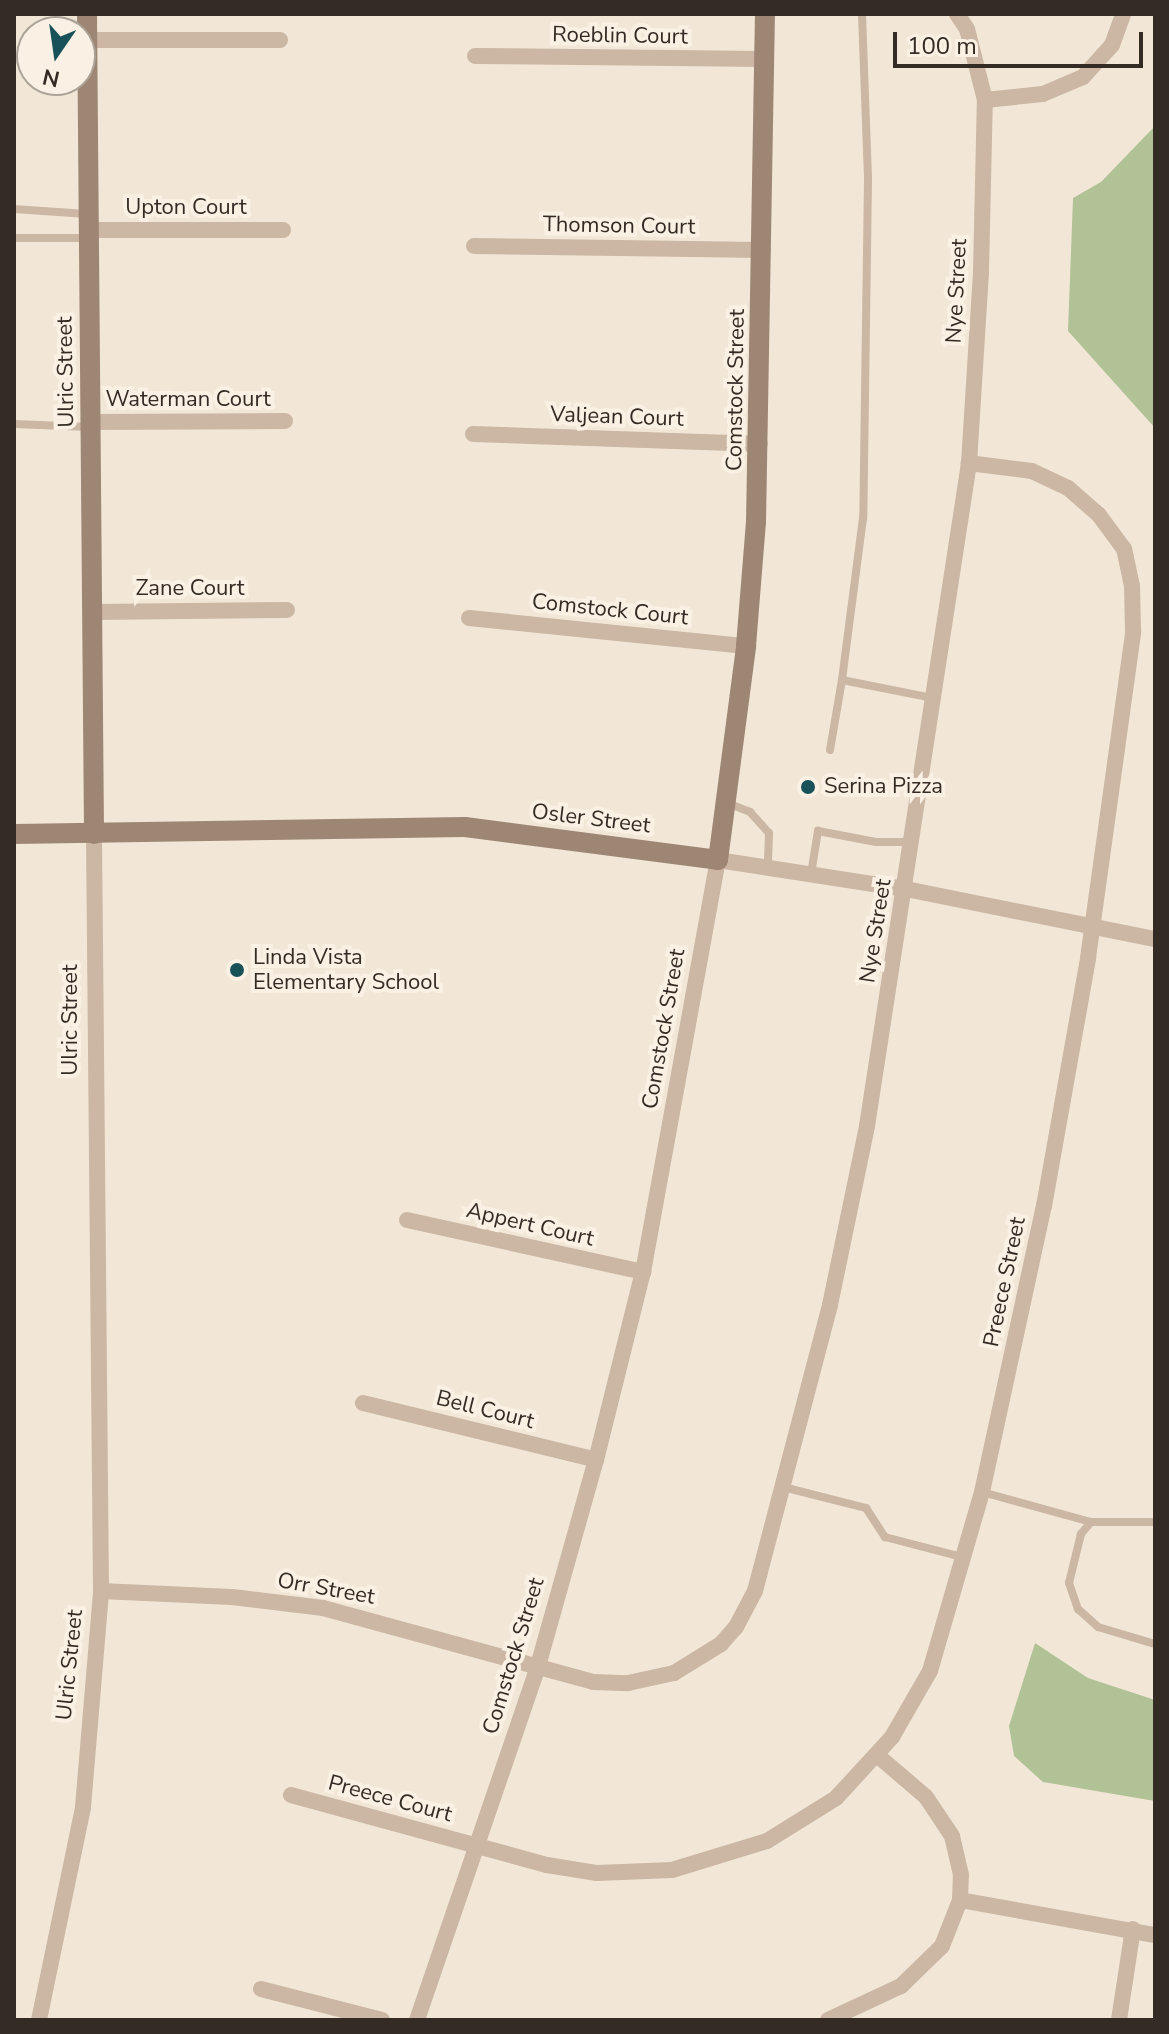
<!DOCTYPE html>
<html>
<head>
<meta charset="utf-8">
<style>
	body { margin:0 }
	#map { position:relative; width:1169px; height:2034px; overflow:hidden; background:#f2e7d7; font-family:"Nunito Sans",sans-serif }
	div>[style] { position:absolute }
	.green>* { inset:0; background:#b1c297 }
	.lane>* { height:8px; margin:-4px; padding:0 4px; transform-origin:4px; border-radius:4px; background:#cbb7a3 }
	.street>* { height:16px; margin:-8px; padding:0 8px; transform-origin:8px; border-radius:8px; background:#cbb7a3 }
	.secondary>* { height:20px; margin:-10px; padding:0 10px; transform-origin:10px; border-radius:10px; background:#9e8674 }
	.dots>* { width:22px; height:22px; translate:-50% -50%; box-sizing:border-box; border:4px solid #faf1e4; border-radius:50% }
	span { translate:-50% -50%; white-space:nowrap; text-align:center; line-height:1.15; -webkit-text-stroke:8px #faf1e4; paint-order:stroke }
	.street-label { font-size:22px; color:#352b25 }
	.poi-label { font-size:22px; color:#352b25 }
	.left { translate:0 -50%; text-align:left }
	.frame { position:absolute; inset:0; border:16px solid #352b25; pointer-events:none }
	.north { position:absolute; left:16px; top:16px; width:80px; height:80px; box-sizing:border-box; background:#faf1e4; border:2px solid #aba298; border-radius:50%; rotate:193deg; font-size:22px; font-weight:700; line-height:32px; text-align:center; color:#352b25 }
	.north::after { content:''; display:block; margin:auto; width:28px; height:36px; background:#195159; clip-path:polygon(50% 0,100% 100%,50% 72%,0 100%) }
	.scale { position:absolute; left:893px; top:32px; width:250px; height:36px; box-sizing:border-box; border:4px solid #352b25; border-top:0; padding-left:10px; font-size:24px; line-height:28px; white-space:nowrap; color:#352b25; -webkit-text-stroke:6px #faf1e4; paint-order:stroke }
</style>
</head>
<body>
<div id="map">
	<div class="green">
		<i style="clip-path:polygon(1155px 126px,1155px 428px,1068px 331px,1073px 198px,1101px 182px)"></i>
		<i style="clip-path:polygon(1035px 1643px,1088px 1678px,1155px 1700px,1155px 1801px,1043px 1782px,1014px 1756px,1009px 1726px)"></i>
	</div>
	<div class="lane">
		<i style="left:862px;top:14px;width:166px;rotate:87.9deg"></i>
		<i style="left:868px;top:180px;width:338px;rotate:90.8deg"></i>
		<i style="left:863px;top:518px;width:163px;rotate:97.4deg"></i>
		<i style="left:842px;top:680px;width:93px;rotate:11.2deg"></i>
		<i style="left:14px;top:209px;width:73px;rotate:3.9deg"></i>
		<i style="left:14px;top:238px;width:74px"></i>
		<i style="left:14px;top:424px;width:76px;rotate:2.3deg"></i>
		<i style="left:830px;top:750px;width:71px;rotate:-80.3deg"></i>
		<i style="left:727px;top:803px;width:25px;rotate:21deg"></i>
		<i style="left:750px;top:812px;width:28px;rotate:48deg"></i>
		<i style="left:769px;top:833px;width:34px;rotate:92deg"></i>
		<i style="left:811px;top:874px;width:44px;rotate:-80.8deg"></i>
		<i style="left:818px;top:831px;width:59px;rotate:10.7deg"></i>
		<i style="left:876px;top:842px;width:35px"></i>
		<i style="left:783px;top:1487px;width:86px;rotate:14.2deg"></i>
		<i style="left:866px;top:1508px;width:35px;rotate:57deg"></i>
		<i style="left:885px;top:1537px;width:80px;rotate:14.6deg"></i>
		<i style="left:982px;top:1492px;width:113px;rotate:15.4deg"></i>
		<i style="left:1155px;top:1522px;width:64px;rotate:180deg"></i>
		<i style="left:1091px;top:1522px;width:16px;rotate:130deg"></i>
		<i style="left:1081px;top:1534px;width:50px;rotate:103.8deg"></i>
		<i style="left:1069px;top:1583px;width:28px;rotate:71deg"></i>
		<i style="left:1078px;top:1609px;width:27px;rotate:42deg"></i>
		<i style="left:1098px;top:1627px;width:59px;rotate:16.6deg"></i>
	</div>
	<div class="street">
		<i style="left:87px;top:40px;width:193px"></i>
		<i style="left:475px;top:56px;width:290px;rotate:0.6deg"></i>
		<i style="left:985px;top:100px;width:58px;rotate:-5.9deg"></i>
		<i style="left:1043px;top:94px;width:43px;rotate:-23deg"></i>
		<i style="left:1083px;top:77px;width:43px;rotate:-47.8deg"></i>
		<i style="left:1112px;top:45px;width:33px;rotate:-70deg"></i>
		<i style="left:88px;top:230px;width:195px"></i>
		<i style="left:474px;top:246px;width:289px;rotate:0.8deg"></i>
		<i style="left:90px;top:422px;width:195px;rotate:-0.3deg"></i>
		<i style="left:473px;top:434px;width:287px;rotate:2deg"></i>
		<i style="left:93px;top:612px;width:194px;rotate:-0.6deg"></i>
		<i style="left:469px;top:618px;width:278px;rotate:5.8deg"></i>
		<i style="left:407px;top:1220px;width:242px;rotate:12.4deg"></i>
		<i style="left:363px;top:1403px;width:240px;rotate:13.7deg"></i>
		<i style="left:101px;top:1591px;width:131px;rotate:2.6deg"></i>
		<i style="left:232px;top:1597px;width:92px;rotate:6.9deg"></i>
		<i style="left:323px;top:1608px;width:280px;rotate:15.3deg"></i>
		<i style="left:593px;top:1682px;width:35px;rotate:2deg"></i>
		<i style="left:628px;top:1683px;width:47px;rotate:-12.3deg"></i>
		<i style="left:674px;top:1673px;width:55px;rotate:-31.7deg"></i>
		<i style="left:721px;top:1644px;width:23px;rotate:-49deg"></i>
		<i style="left:736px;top:1627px;width:41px;rotate:-62.2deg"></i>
		<i style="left:755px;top:1591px;width:296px;rotate:-75.3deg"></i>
		<i style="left:830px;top:1305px;width:183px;rotate:-78.3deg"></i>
		<i style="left:867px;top:1126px;width:671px;rotate:-81.25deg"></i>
		<i style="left:969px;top:463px;width:192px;rotate:-86.4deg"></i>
		<i style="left:981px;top:271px;width:171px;rotate:-88.7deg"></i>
		<i style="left:985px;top:100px;width:73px;rotate:-104.2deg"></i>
		<i style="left:967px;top:29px;width:18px;rotate:-124deg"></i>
		<i style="left:291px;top:1795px;width:265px;rotate:15.3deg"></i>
		<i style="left:547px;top:1865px;width:51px;rotate:9.1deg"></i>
		<i style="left:597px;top:1873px;width:75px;rotate:-2.3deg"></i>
		<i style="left:672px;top:1870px;width:99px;rotate:-17deg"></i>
		<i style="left:767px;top:1841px;width:81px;rotate:-31.9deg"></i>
		<i style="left:836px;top:1798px;width:83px;rotate:-47.4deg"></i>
		<i style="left:892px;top:1737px;width:76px;rotate:-60.1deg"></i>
		<i style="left:930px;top:1671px;width:186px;rotate:-73.8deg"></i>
		<i style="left:982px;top:1492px;width:293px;rotate:-77.8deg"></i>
		<i style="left:1044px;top:1206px;width:252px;rotate:-79.9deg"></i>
		<i style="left:1088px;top:958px;width:329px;rotate:-82.1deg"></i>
		<i style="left:1133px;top:632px;width:46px;rotate:-91.2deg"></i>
		<i style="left:1132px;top:586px;width:38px;rotate:-102deg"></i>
		<i style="left:1124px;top:549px;width:42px;rotate:-126.3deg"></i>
		<i style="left:1099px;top:515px;width:41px;rotate:-138.9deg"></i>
		<i style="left:1068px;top:488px;width:40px;rotate:-155deg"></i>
		<i style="left:1032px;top:471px;width:64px;rotate:-172.8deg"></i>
		<i style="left:960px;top:1900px;width:198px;rotate:10.2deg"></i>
		<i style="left:261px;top:1989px;width:125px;rotate:14.4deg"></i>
		<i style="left:39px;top:2020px;width:217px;rotate:-78.3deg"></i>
		<i style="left:83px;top:1807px;width:217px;rotate:-85.2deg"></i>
		<i style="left:101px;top:1591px;width:757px;rotate:-90.53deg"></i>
		<i style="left:417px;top:2020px;width:374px;rotate:-71.1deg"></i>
		<i style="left:538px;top:1666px;width:214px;rotate:-74.3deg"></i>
		<i style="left:596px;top:1460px;width:194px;rotate:-76deg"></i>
		<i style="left:643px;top:1272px;width:419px;rotate:-79.7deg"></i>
		<i style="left:718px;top:860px;width:190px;rotate:8.8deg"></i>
		<i style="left:906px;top:889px;width:254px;rotate:11.4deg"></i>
		<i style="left:828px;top:2020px;width:81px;rotate:-25deg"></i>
		<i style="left:901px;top:1986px;width:57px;rotate:-44.3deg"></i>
		<i style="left:942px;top:1946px;width:49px;rotate:-68.6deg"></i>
		<i style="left:960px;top:1900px;width:25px;rotate:-88deg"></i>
		<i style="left:961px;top:1875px;width:40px;rotate:-103deg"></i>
		<i style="left:952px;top:1836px;width:47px;rotate:-123.7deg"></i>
		<i style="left:926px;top:1797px;width:65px;rotate:-139.4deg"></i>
		<i style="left:1119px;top:2020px;width:92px;rotate:-81.3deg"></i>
	</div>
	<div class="secondary">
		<i style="left:87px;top:14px;width:820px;rotate:89.51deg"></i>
		<i style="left:14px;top:834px;width:451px;rotate:-0.9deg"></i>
		<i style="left:465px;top:827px;width:255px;rotate:7.4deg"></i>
		<i style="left:718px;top:860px;width:216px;rotate:-82.5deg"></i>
		<i style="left:746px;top:646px;width:124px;rotate:-85.4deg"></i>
		<i style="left:756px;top:522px;width:508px;rotate:-88.99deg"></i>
	</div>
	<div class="dots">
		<i style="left:808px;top:787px;background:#195159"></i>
		<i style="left:237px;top:970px;background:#195159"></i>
	</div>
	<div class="street-label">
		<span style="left:620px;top:36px;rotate:1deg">Roeblin Court</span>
		<span style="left:186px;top:208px">Upton Court</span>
		<span style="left:619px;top:226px;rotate:1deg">Thomson Court</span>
		<span style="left:957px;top:291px;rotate:-87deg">Nye Street</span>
		<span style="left:66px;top:372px;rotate:-91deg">Ulric Street</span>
		<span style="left:736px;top:390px;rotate:-89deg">Comstock Street</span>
		<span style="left:188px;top:400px">Waterman Court</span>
		<span style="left:617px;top:417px;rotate:2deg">Valjean Court</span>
		<span style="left:190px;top:589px">Zane Court</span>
		<span style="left:610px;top:610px;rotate:6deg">Comstock Court</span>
		<span style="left:591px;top:819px;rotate:7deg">Osler Street</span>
		<span style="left:876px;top:931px;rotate:-81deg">Nye Street</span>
		<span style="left:71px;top:1020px;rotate:-90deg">Ulric Street</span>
		<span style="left:664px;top:1029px;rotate:-80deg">Comstock Street</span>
		<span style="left:530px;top:1225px;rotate:13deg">Appert Court</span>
		<span style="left:1005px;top:1282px;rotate:-78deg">Preece Street</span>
		<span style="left:485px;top:1410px;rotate:14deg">Bell Court</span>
		<span style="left:326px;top:1589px;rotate:10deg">Orr Street</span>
		<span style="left:514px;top:1656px;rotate:-73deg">Comstock Street</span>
		<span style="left:70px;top:1665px;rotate:-84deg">Ulric Street</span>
		<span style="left:390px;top:1799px;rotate:15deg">Preece Court</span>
	</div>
	<div class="poi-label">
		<span class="left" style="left:824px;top:787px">Serina Pizza</span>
		<span class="left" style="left:253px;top:970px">Linda Vista<br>Elementary School</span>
	</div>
	<div class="frame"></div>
	<div class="north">N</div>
	<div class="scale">100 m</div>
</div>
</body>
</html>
